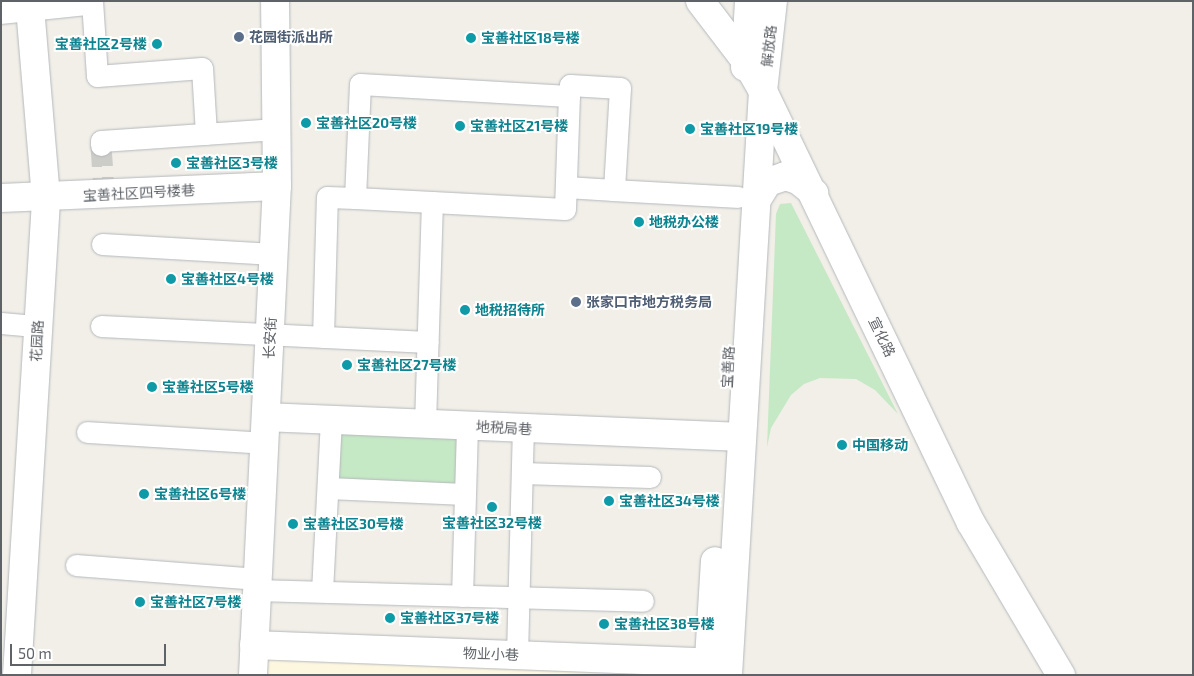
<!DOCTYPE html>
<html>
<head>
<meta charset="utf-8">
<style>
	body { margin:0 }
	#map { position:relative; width:1194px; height:676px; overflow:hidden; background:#f1efe8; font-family:"Exo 2","Noto Sans SC",sans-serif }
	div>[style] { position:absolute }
	.commercial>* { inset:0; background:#fef7e0 }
	.green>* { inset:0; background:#c5e8c5; transform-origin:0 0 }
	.street-tunnel>* { height:21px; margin-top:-10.5px; transform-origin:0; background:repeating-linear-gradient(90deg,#ccccc8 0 21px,transparent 0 32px) }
	.roads { filter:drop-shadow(0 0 1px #b5b8bc) drop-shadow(0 0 1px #b5b8bc) }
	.street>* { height:21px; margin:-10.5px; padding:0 10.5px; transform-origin:10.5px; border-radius:10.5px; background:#fff }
	.secondary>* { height:28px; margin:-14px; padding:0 14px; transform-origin:14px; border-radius:14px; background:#fff }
	.dots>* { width:14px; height:14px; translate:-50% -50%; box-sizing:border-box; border:2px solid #fff; border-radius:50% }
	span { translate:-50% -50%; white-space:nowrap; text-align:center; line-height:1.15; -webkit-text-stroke:4px #fff; paint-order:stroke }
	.service-label { font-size:14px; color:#4e5e75; font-weight:700 }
	.left { translate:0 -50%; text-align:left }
	.culture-label { font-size:14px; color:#0d838f; font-weight:700 }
	.right { translate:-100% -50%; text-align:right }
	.street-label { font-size:14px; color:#5f6368 }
	.frame { position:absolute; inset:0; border:2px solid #5f6368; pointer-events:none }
	.scale { position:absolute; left:10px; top:644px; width:156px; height:22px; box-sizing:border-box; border:2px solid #5f6368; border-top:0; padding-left:6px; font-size:15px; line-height:18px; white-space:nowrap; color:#5f6368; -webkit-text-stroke:4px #fff; paint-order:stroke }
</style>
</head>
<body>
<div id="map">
	<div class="commercial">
		<i style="clip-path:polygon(268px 653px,687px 675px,268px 675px)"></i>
	</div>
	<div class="green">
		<i style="clip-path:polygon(791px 203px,898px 414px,875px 390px,856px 379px,820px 378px,804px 384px,791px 395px,771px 428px,767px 447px,776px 214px,780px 204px)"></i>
		<i style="left:337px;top:426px;width:124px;height:57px;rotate:3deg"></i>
	</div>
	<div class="street-tunnel">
		<i style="left:101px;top:145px;width:45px;rotate:86.2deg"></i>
	</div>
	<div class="roads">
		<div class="street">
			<i style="left:92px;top:1px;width:75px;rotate:86.2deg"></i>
			<i style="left:97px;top:76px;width:105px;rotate:-4.4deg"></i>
			<i style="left:202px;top:68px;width:66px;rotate:86.5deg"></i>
			<i style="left:101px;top:145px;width:4px;rotate:-90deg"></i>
			<i style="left:101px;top:141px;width:176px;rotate:-3.9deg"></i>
			<i style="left:566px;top:187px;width:48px;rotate:3.6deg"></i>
			<i style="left:432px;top:202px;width:133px;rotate:3deg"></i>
			<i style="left:565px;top:209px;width:113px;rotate:-88deg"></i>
			<i style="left:102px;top:244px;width:172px;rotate:3.3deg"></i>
			<i style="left:1px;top:323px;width:37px;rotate:5deg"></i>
			<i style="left:101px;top:326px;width:327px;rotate:2.8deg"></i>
			<i style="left:323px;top:337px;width:140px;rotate:-88.4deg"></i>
			<i style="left:327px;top:197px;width:28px;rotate:2deg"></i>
			<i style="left:425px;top:424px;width:222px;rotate:-88.2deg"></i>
			<i style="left:432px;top:202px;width:77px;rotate:-177deg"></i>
			<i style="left:355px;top:198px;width:114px;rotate:-87.5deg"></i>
			<i style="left:360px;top:84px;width:209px;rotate:3.3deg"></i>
			<i style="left:569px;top:96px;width:11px;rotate:-85deg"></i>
			<i style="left:570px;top:85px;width:50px;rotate:3.4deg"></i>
			<i style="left:620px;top:88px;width:102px;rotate:93.4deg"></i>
			<i style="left:614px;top:190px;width:124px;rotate:3.2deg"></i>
			<i style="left:87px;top:432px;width:178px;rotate:3.5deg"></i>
			<i style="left:522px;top:473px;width:128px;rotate:1.8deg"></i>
			<i style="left:328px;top:488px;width:137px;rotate:2.5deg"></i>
			<i style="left:76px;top:565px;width:182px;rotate:4.4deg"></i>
			<i style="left:257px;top:590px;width:386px;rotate:1.6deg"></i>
			<i style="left:322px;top:591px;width:171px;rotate:-87deg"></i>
			<i style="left:462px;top:596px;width:170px;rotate:-88.3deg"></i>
			<i style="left:517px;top:655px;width:226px;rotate:-88.5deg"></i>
		</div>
		<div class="secondary">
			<i style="left:700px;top:1px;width:74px;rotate:52.7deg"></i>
			<i style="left:745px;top:60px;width:36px;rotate:60deg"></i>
			<i style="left:763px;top:91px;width:479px;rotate:64.3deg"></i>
			<i style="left:971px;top:523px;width:177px;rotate:59.4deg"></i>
			<i style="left:1px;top:10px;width:86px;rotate:-6deg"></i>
			<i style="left:745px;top:67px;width:66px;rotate:-86.5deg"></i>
			<i style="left:1px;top:198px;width:276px;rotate:-2.5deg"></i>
			<i style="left:756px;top:201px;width:22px;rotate:-58deg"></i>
			<i style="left:768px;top:182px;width:18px;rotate:-19deg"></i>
			<i style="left:785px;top:176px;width:14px;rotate:17deg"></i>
			<i style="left:798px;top:180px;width:21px;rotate:39deg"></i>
			<i style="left:266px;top:417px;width:475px;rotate:2.4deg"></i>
			<i style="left:254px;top:645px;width:473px;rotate:2.2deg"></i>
			<i style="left:17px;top:675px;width:478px;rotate:-86.5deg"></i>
			<i style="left:46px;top:198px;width:192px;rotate:-94.8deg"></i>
			<i style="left:253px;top:675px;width:490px;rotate:-87.2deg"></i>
			<i style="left:277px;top:186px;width:185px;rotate:-90.6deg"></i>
			<i style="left:708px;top:675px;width:114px;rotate:-86.5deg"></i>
			<i style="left:728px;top:675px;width:585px;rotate:-86.57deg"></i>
			<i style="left:763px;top:91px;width:91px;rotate:-83.7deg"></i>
		</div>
	</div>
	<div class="dots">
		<i style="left:239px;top:37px;background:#5c6f8a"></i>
		<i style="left:471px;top:38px;background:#0f9aa8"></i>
		<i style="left:157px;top:44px;background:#0f9aa8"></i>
		<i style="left:306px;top:123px;background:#0f9aa8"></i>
		<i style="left:460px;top:126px;background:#0f9aa8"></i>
		<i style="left:690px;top:129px;background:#0f9aa8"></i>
		<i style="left:176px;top:163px;background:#0f9aa8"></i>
		<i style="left:639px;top:222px;background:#0f9aa8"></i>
		<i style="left:171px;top:279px;background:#0f9aa8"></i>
		<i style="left:576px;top:302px;background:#5c6f8a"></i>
		<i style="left:465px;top:310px;background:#0f9aa8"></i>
		<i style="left:347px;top:365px;background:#0f9aa8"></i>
		<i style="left:152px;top:387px;background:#0f9aa8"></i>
		<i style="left:842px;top:445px;background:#0f9aa8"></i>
		<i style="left:144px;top:494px;background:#0f9aa8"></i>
		<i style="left:609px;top:501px;background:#0f9aa8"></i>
		<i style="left:492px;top:507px;background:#0f9aa8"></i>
		<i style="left:293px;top:524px;background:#0f9aa8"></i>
		<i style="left:140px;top:602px;background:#0f9aa8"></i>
		<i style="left:390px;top:618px;background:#0f9aa8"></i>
		<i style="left:604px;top:624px;background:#0f9aa8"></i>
	</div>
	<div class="service-label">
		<span class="left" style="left:249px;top:37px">花园街派出所</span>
		<span class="left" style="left:586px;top:302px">张家口市地方税务局</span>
	</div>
	<div class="culture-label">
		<span class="left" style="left:481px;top:38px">宝善社区18号楼</span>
		<span class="right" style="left:147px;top:44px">宝善社区2号楼</span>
		<span class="left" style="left:316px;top:123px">宝善社区20号楼</span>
		<span class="left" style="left:470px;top:126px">宝善社区21号楼</span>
		<span class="left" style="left:700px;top:129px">宝善社区19号楼</span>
		<span class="left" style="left:186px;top:163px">宝善社区3号楼</span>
		<span class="left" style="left:649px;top:222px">地税办公楼</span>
		<span class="left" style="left:181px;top:279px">宝善社区4号楼</span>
		<span class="left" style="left:475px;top:310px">地税招待所</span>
		<span class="left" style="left:357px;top:365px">宝善社区27号楼</span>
		<span class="left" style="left:162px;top:387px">宝善社区5号楼</span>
		<span class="left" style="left:852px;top:445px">中国移动</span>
		<span class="left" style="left:154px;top:494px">宝善社区6号楼</span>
		<span class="left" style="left:619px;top:501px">宝善社区34号楼</span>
		<span style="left:492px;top:523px">宝善社区32号楼</span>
		<span class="left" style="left:303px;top:524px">宝善社区30号楼</span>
		<span class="left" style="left:150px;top:602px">宝善社区7号楼</span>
		<span class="left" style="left:400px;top:618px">宝善社区37号楼</span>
		<span class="left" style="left:614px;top:624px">宝善社区38号楼</span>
	</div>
	<div class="street-label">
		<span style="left:769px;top:46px;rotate:-84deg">解放路</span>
		<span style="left:139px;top:193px;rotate:-3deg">宝善社区四号楼巷</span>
		<span style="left:882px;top:337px;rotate:64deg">宣化路</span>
		<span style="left:270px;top:338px;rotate:-87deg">长安街</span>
		<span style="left:37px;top:341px;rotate:-87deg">花园路</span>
		<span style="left:728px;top:367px;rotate:-87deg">宝善路</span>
		<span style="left:504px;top:428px;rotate:3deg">地税局巷</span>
		<span style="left:491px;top:654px;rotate:2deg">物业小巷</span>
	</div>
	<div class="frame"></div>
	<div class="scale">50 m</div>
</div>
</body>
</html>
